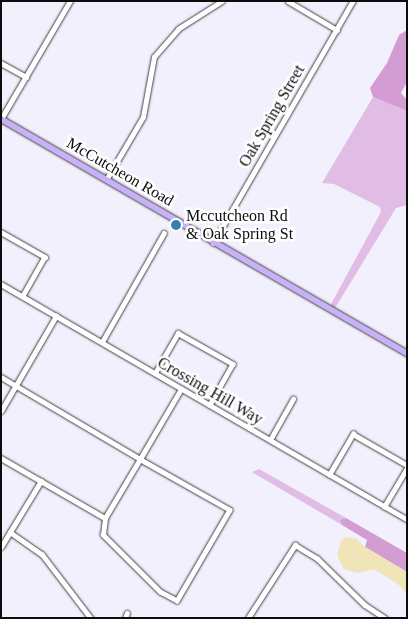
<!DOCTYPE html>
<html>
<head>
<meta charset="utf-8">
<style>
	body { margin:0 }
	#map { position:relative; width:408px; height:619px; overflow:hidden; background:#f3f0fd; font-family:"Times New Roman",serif }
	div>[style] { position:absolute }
	.green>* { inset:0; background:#e1bce5 }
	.forest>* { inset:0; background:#d39dd4 }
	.water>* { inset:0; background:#f0e5b9 }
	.roads { filter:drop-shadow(0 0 1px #404040) drop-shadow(0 0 1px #404040) }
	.street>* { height:4.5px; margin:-2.25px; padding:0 2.25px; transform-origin:2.25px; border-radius:2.25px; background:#fff }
	.secondary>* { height:6px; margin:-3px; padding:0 3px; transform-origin:3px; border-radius:3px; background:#c8b1f7 }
	.dots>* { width:14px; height:14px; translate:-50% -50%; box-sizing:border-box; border:2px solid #fff; border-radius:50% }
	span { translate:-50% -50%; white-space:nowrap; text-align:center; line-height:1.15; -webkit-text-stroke:5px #fff; paint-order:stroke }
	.street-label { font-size:16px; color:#0d0d0d }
	.poi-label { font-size:16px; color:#0d0d0d }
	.left { translate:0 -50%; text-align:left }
	.frame { position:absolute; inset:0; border:2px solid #0d0d0d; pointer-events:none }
</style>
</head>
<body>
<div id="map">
	<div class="green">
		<i style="clip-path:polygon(373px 97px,407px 111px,407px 205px,396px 208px,335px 308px,330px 306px,381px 212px,380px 207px,334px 184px,322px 183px)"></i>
		<i style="clip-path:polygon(259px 469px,346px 518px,340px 520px,342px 525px,252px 472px)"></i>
	</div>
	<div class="forest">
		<i style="clip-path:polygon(407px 30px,407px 82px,401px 93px,407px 100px,407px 111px,373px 97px,370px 88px,387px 63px,399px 35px)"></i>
		<i style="clip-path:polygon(346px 518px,407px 553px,407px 572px,365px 547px,367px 540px,342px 525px,340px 520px)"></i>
	</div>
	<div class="water">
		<i style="clip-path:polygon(349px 537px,357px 539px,365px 547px,407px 572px,407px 594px,399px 585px,374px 569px,357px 573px,344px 569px,337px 555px,341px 542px,344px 538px)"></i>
	</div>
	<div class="roads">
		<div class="street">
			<i style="left:288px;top:1px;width:57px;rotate:30.6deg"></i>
			<i style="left:1px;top:63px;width:29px;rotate:29deg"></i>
			<i style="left:1px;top:119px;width:137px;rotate:-59.7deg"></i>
			<i style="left:106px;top:180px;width:73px;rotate:-59.6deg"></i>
			<i style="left:143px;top:117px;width:61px;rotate:-79.6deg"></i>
			<i style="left:154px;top:57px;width:37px;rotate:-49deg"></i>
			<i style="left:178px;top:29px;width:52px;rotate:-32.5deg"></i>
			<i style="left:1px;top:232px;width:51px;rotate:29.6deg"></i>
			<i style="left:45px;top:257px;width:45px;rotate:119.4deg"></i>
			<i style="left:213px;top:243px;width:280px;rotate:-60deg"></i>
			<i style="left:1px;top:284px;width:469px;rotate:30.1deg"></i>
			<i style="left:102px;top:342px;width:125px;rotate:-60.4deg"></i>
			<i style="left:155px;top:373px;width:46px;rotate:-60.1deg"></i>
			<i style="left:178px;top:333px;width:63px;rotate:29.4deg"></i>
			<i style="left:233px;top:364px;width:47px;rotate:119.3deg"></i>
			<i style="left:1px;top:377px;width:161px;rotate:30.5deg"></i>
			<i style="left:140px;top:459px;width:103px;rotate:29.5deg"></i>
			<i style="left:230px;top:510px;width:105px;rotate:120.2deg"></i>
			<i style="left:177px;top:601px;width:19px;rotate:-152deg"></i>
			<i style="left:160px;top:592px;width:81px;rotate:-135deg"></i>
			<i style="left:103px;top:535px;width:17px;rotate:-83deg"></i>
			<i style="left:105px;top:518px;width:69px;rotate:-59.3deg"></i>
			<i style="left:140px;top:459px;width:81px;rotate:-59.6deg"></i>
			<i style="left:1px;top:411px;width:110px;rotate:-59.9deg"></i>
			<i style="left:270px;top:440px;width:47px;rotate:-60.7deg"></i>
			<i style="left:1px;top:458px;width:120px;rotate:30deg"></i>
			<i style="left:329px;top:475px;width:48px;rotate:-59.7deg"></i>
			<i style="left:353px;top:434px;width:62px;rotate:29.9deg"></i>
			<i style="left:384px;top:507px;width:45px;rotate:-59.5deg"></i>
			<i style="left:10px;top:532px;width:39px;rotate:35deg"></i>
			<i style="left:42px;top:554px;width:81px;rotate:52.6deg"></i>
			<i style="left:1px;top:547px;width:77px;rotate:-58.8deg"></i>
			<i style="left:125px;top:618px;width:5px;rotate:-68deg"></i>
			<i style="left:248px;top:618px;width:87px;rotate:-57.2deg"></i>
			<i style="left:295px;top:545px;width:26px;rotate:31deg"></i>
			<i style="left:317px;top:558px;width:67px;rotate:44.4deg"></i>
			<i style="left:365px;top:605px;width:24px;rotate:33deg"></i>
		</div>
		<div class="secondary">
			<i style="left:1px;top:119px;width:469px;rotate:30deg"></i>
		</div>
	</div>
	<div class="dots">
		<i style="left:176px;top:225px;background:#3380b0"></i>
	</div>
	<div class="street-label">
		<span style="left:272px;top:116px;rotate:-60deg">Oak Spring Street</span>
		<span style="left:120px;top:172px;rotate:30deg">McCutcheon Road</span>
		<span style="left:210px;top:391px;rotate:30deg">Crossing Hill Way</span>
	</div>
	<div class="poi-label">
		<span class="left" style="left:186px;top:225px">Mccutcheon Rd<br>&amp; Oak Spring St</span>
	</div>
	<div class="frame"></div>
</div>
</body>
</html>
